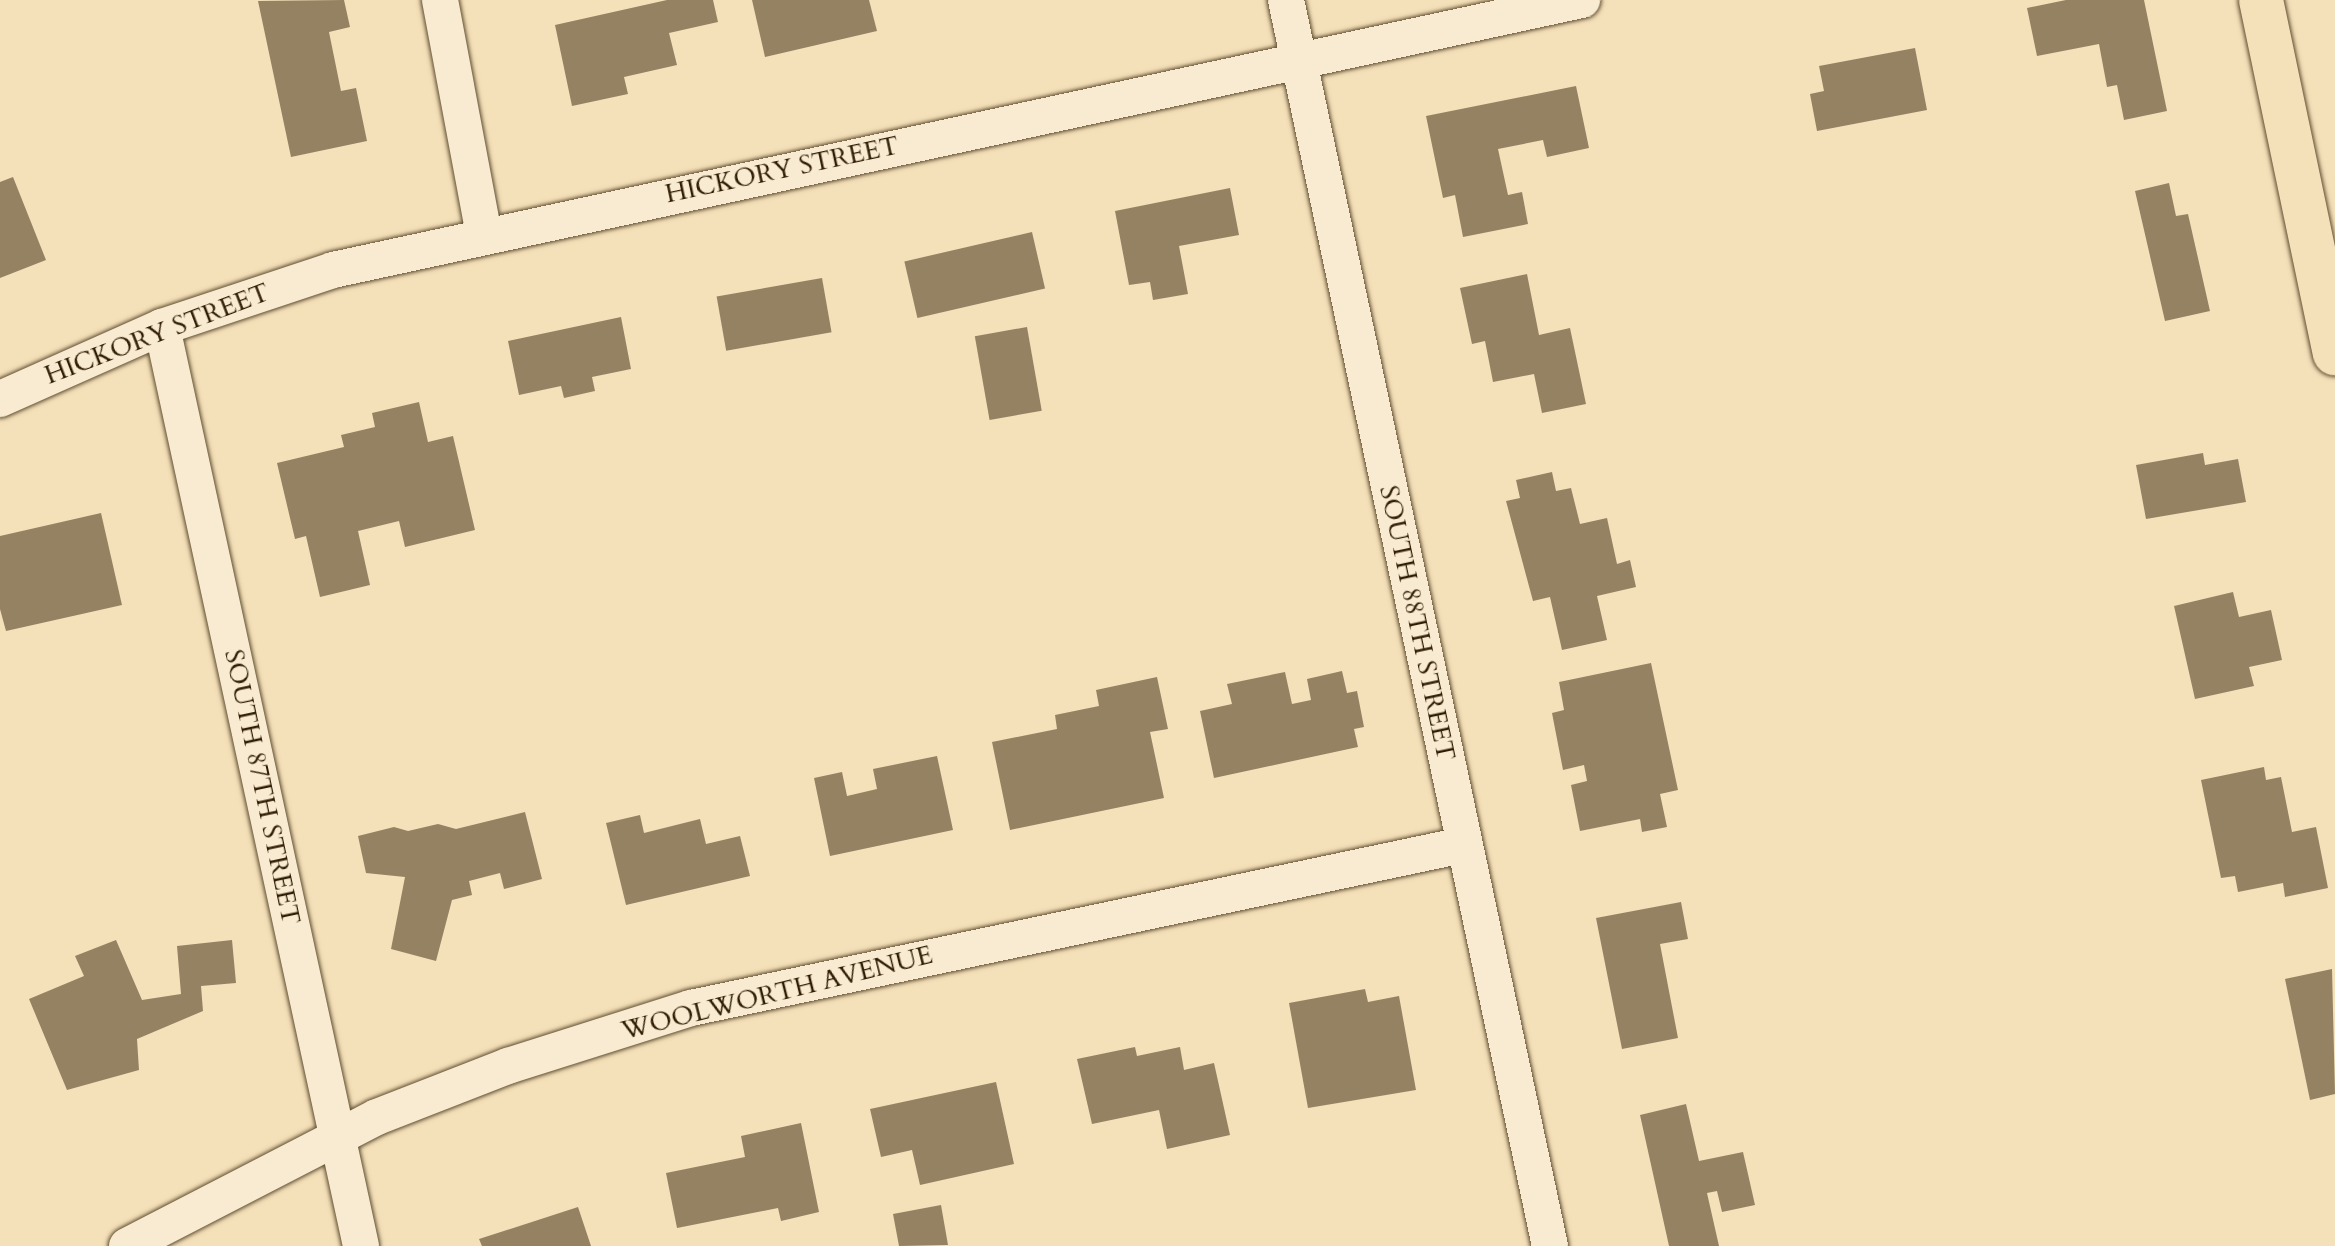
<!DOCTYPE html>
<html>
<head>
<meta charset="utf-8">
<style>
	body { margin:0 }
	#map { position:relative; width:2335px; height:1246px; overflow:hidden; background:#f4e0b9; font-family:Cardo,serif }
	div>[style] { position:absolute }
	.building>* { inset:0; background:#958262; transform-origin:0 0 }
	.roads { filter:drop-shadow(0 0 2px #604e30) drop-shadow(0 0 2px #604e30) }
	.street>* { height:36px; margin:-18px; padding:0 18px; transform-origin:18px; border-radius:18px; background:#f8ebd2 }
	.primary>* { height:44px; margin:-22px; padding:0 22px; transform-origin:22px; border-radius:22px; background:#f4e0b9 }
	span { translate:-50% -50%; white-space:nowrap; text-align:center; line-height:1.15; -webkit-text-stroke:6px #f8ebd2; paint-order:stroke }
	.street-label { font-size:26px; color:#2f1d03 }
</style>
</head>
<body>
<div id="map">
	<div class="building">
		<i style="clip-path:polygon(344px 0,350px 27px,329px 32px,341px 91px,356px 88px,367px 141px,291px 157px,258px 1px)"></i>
		<i style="clip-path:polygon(667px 0,713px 0,718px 22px,669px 33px,677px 65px,624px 77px,628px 94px,572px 106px,555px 25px)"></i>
		<i style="clip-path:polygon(752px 0,869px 0,877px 31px,765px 57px)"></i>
		<i style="clip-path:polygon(2066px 0,2144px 0,2167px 111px,2124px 120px,2117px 85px,2107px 87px,2099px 44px,2037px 56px,2027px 8px)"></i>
		<i style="clip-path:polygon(1915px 48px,1927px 110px,1817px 131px,1810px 94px,1824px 91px,1819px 66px)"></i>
		<i style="clip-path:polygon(1576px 86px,1589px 148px,1547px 157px,1543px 140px,1498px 149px,1508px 195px,1522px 192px,1528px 224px,1463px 237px,1455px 195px,1443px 198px,1426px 116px)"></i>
		<i style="clip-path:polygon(13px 177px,46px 260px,0 278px,0 182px)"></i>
		<i style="clip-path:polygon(2169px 183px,2176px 216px,2188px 214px,2210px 311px,2165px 321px,2135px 191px)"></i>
		<i style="clip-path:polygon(1230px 188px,1239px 235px,1179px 246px,1188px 294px,1153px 300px,1150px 282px,1129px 285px,1115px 211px)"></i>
		<i style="left:1032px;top:232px;width:58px;height:131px;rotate:77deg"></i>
		<i style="clip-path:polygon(1527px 274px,1539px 335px,1570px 328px,1586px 404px,1542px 413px,1534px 374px,1493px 382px,1485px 341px,1472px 344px,1460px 288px)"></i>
		<i style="left:822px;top:278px;width:55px;height:107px;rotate:80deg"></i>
		<i style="clip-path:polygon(621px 317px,631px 369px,592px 377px,595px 391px,564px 398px,561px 386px,519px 395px,508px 341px)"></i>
		<i style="left:1027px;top:327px;width:85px;height:53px;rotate:80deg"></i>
		<i style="clip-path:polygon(419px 402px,428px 442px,453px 436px,475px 530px,405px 547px,399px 521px,358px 531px,370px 585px,320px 597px,306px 536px,295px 539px,277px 463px,344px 447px,341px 435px,375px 427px,372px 413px)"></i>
		<i style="clip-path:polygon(2203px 453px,2205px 465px,2238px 459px,2246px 502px,2146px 519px,2136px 465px)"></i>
		<i style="clip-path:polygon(1552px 472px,1556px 491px,1571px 488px,1580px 524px,1607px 518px,1617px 564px,1630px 560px,1636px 587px,1597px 596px,1607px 640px,1562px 650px,1550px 597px,1533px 601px,1506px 501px,1520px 498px,1516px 480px)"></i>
		<i style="clip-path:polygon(101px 513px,122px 605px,6px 631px,0 609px,0 536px)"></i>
		<i style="clip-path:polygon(2233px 592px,2239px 617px,2271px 610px,2282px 660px,2249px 667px,2254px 686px,2195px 699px,2174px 606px)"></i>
		<i style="clip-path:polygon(1651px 663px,1678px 790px,1660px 794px,1667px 827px,1642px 832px,1640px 819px,1580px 831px,1571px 785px,1587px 781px,1584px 765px,1563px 770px,1552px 713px,1564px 710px,1559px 682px)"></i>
		<i style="clip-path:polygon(1342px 671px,1347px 693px,1357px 691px,1364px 727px,1354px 729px,1358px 747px,1214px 778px,1200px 711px,1232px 704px,1227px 684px,1285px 672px,1292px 704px,1311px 700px,1307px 679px)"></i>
		<i style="clip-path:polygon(1157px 677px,1168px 729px,1150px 732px,1164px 798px,1010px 830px,992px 742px,1057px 729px,1055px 715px,1099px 706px,1096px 690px)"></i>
		<i style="clip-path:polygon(937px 756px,953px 830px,830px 856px,814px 778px,842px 772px,847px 796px,877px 789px,873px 769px)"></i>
		<i style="clip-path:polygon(2264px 767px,2266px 780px,2281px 777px,2292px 832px,2316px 827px,2328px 888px,2285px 897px,2283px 883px,2238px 892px,2235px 876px,2221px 878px,2201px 780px)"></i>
		<i style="clip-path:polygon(525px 812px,542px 879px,504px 889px,500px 873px,469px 881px,472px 895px,452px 900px,436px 961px,391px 949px,405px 877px,366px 873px,358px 836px,394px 827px,408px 831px,438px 824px,456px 829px)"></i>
		<i style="clip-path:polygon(640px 815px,644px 833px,700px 819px,706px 844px,740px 836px,750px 876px,626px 905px,606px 823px)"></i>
		<i style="clip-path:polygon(1681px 902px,1688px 939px,1660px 944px,1678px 1038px,1622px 1049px,1596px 918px)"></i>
		<i style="clip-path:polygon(116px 940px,142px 1000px,181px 994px,177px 946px,232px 940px,236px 983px,201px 986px,203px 1011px,137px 1039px,139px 1070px,67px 1090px,29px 999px,84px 976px,75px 956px)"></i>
		<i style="clip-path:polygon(2332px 969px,2335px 1094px,2310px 1100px,2285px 979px)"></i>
		<i style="clip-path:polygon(1365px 989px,1368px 1002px,1399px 996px,1416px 1090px,1308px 1108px,1289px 1003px)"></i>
		<i style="clip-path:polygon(1135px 1047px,1137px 1056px,1180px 1047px,1184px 1070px,1214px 1063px,1230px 1135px,1167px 1149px,1159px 1110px,1092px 1124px,1077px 1059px)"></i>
		<i style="clip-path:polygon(996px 1082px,1014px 1164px,920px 1185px,912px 1150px,881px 1157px,870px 1109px)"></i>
		<i style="clip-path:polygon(1686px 1104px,1699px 1161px,1743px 1152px,1755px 1205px,1722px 1212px,1717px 1191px,1707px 1193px,1719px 1246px,1669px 1246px,1640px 1115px)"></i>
		<i style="clip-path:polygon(801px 1123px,819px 1212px,781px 1221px,778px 1208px,677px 1228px,666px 1173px,745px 1157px,741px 1136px)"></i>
		<i style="clip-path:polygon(941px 1205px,948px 1245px,899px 1246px,893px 1214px)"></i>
		<i style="clip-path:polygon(578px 1207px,591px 1246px,482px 1246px,479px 1239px)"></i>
	</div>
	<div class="roads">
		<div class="street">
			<i style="left:440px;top:0;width:238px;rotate:79.4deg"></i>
			<i style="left:1286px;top:0;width:1274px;rotate:78.04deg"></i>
			<i style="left:162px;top:327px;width:940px;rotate:77.78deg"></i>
			<i style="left:0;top:399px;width:177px;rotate:-24deg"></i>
			<i style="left:162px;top:327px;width:180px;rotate:-18.4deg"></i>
			<i style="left:333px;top:270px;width:1278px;rotate:-12.2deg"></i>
			<i style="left:127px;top:1246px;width:281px;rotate:-27.3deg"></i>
			<i style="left:377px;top:1117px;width:141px;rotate:-21.3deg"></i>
			<i style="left:508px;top:1066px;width:192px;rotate:-17.6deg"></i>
			<i style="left:691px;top:1008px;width:789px;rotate:-11.92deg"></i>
		</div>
		<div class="primary">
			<i style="left:2261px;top:0;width:361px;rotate:78.2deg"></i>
		</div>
	</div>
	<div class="street-label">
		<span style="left:782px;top:170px;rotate:-12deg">HICKORY STREET</span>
		<span style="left:157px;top:334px;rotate:-21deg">HICKORY STREET</span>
		<span style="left:1417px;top:623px;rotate:78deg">SOUTH 88TH STREET</span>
		<span style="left:262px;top:787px;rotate:78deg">SOUTH 87TH STREET</span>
		<span style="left:777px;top:993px;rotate:-14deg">WOOLWORTH AVENUE</span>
	</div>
</div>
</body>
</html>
